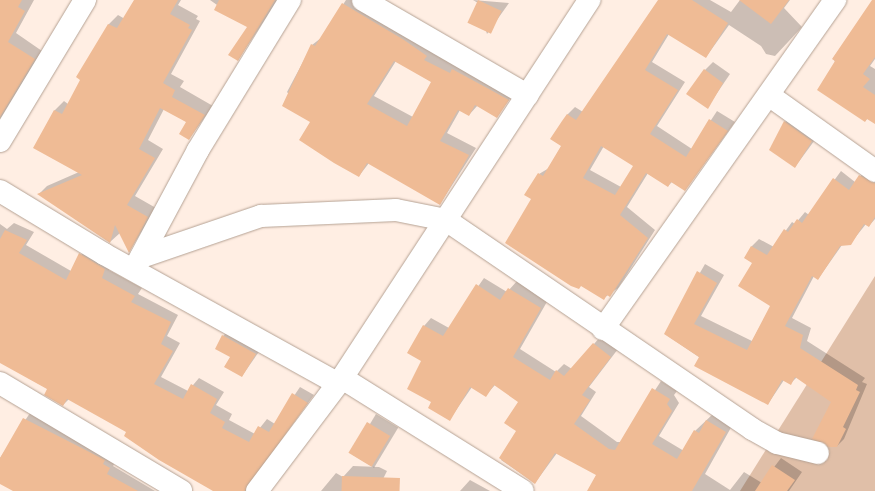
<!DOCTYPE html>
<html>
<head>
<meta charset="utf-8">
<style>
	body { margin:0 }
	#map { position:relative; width:875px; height:491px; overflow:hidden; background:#ffeee3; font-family:"Source Serif 4",serif }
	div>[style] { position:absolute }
	.green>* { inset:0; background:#e0bfa8 }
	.shadow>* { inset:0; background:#0003; transform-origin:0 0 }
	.building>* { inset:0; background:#efbb95; transform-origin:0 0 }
	.roads { filter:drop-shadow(0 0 1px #b5a294) drop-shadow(0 0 1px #b5a294) }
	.street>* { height:22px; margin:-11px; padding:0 11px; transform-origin:11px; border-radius:11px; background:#fff }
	span { translate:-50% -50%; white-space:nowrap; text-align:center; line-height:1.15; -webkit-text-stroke:3px #fff; paint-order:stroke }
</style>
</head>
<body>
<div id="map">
	<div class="green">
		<i style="clip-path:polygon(875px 276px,875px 491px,740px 491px)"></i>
	</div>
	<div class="shadow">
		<i style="clip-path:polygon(0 0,34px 0,16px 33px,42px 51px,0 119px)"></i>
		<i style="clip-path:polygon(137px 0,181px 0,178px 5px,198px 16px,196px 19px,200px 21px,171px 74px,184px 81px,180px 87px,213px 106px,189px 139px,187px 122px,164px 109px,148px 140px,163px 149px,135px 196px,156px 208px,129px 252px,120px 233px,110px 242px,39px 194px,47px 186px,79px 172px,35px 147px,55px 110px,64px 101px,68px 104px,82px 80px,77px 77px,109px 24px,118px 15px,125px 19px)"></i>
		<i style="clip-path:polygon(210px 0,278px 0,238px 60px,248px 27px)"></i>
		<i style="clip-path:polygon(evenodd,346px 0,357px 0,433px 48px,431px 52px,515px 92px,497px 116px,478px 105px,469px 115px,460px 110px,447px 133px,476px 148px,440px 204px,369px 163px,359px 176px,287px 92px,312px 45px,321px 38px,346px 0,396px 61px,432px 82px,413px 117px,374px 96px,396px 61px)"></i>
		<i style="clip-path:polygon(473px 0,509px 3px,487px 34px,478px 3px)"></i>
		<i style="clip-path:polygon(evenodd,660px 0,710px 0,731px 12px,740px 0,790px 0,784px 8px,802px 27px,775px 56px,766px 54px,761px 46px,729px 25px,706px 57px,669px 34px,652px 62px,685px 82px,657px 126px,692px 149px,717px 111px,735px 122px,685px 190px,672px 182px,668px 186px,648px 173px,627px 207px,655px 230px,618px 288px,604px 298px,532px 199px,539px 174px,549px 168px,562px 145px,567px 115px,575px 107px,583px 112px,660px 0,604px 146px,635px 166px,621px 187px,590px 170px,604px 146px)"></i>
		<i style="clip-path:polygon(875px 0,875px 59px,870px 66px,875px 69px,875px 123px,868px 118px,865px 121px,833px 58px)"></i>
		<i style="clip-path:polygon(713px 62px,730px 74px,707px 108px,705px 70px)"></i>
		<i style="clip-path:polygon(793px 114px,820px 133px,795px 167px,785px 122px)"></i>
		<i style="clip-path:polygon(868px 168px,875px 172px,875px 219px,869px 226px,866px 224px,850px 244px,842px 245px,818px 279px,814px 276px,792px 318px,811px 328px,807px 341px,865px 378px,862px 382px,867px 384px,844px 439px,837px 446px,832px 401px,797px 377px,790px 384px,784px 380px,768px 404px,665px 334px,705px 264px,724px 275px,701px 316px,752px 341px,771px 306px,753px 263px,745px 258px,752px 246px,759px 239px,774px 247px,792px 222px,795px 224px,805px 212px,809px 215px,841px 171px,855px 182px)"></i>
		<i style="clip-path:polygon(14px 223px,34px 232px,26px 245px,71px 271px,87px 246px,112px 261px,109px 270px,142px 288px,138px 294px,178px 315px,167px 336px,180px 343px,161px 377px,188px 391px,199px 378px,224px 392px,216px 405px,232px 414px,229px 420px,255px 434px,267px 419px,275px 424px,300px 387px,314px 395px,254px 475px,256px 491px,214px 491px,128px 431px,69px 399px,63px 405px,48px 389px,0 362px,0 224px,7px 229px)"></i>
		<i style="clip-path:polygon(484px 278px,507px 292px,517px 281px,548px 300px,520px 349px,556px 372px,564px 364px,572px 369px,601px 336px,618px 349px,589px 387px,596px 392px,581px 416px,617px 442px,621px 442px,661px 381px,677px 391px,674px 395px,679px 403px,659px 436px,684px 451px,695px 431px,714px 413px,733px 424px,705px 474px,730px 490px,744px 472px,762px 483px,781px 458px,802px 472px,789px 491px,588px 491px,597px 474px,557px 453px,535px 483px,501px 460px,517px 431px,520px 401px,495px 385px,486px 395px,472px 387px,450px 419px,432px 402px,422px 360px,424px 326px,431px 318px,449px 328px)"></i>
		<i style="clip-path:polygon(231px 328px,263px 346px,242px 376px,223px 336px)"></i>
		<i style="clip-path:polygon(30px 413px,116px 461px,113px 466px,155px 491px,15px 491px,0 482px,0 458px)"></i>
		<i style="left:376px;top:414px;width:26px;height:47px;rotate:31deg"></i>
		<i style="clip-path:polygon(353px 466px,379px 467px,387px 471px,383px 479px,396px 491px,321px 491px,336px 473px,343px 477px)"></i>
		<i style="clip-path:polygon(470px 480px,490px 491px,460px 491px)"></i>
	</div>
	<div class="building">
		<i style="clip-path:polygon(0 0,22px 0,18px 7px,25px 11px,8px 42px,35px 59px,0 117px)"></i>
		<i style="clip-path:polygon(134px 0,178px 0,170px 14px,190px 25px,188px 28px,192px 30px,163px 83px,175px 90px,172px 97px,205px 115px,189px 140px,179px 134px,186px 122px,160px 108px,139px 149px,155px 158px,127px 205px,148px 217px,129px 253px,115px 225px,110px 243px,37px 194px,82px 175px,33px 148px,54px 110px,62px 114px,80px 80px,76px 77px,108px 24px,117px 28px)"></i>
		<i style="clip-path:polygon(219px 0,275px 0,238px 61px,228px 55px,247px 27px,214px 10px)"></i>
		<i style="left:478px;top:0;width:26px;height:25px;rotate:25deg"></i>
		<i style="clip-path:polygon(evenodd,658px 0,692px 0,728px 23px,706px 58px,667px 34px,645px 70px,678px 90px,650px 134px,686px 157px,709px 119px,728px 131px,685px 191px,671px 182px,668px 187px,646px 173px,620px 215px,648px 238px,610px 297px,607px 295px,604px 300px,581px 286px,579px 289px,571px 286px,505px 243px,531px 199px,524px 195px,538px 173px,543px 176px,561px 146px,550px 139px,562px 121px,567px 114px,576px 120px,658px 0,601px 146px,633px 166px,615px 195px,583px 178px,601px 146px)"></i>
		<i style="clip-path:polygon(739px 0,789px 0,771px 24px)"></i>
		<i style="clip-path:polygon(872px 0,875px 0,875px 57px,863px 74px,870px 79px,863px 87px,875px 95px,875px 124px,867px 119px,865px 122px,817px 90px,835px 61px,832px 59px)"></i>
		<i style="clip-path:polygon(evenodd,342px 3px,404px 40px,427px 56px,424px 60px,450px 73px,452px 69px,509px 100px,497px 118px,475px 105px,469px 116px,458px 110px,440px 141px,469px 155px,440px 205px,367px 163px,359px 177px,334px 163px,299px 140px,310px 122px,282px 106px,311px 44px,315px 46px,342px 3px,394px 61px,431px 82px,407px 126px,367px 104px,394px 61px)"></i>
		<i style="clip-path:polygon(704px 69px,723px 83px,708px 109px,686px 94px)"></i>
		<i style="clip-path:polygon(784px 121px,812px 141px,795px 168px,769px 150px)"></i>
		<i style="clip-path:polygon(859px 175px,875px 183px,875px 217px,869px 227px,864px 224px,851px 245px,840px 246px,818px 280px,812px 276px,785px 326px,803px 335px,800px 348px,858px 385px,856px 390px,860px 392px,843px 427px,846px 429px,837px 447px,829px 447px,812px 439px,831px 402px,795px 377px,791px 385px,782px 380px,768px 405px,694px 366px,699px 357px,664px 334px,697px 271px,717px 283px,694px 324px,747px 350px,770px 306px,738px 286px,752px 263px,744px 258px,751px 246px,767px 255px,784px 229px,788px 232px,797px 219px,802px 223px,833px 178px,849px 190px)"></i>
		<i style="clip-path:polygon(5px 230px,27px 240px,19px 253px,66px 280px,79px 253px,105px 269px,102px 278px,135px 296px,131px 302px,171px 322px,161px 344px,173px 351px,154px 384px,183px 399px,191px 384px,217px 399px,210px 413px,225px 422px,222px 428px,249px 442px,258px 426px,269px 432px,292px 393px,308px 403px,245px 491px,213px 491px,159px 460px,124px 436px,126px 432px,67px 399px,63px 406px,44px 395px,47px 389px,0 363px,0 239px)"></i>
		<i style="clip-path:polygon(476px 284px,500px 300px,508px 288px,541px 308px,513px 357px,550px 380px,556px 370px,564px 376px,593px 343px,611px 357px,582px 395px,590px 400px,574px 424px,609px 449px,615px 450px,652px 388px,670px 399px,667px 404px,672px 411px,652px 444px,677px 459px,694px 430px,699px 433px,706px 420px,726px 432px,692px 491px,587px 491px,596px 475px,555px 453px,535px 484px,499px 458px,516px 431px,504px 423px,518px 402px,494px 385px,486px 397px,470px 387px,450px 421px,428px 408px,431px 402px,407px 389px,421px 361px,407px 353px,423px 325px,443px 336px)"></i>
		<i style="clip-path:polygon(222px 335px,256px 354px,242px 377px,224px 367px,230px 357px,215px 349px)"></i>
		<i style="clip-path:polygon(23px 418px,105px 460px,103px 464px,110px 468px,107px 474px,138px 491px,13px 491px,0 484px,0 458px)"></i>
		<i style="left:367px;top:422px;width:27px;height:36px;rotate:31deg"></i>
		<i style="clip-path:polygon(772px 465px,795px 480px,787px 491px,755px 491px)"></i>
		<i style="left:342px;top:476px;width:58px;height:15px;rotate:2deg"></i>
	</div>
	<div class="roads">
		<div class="street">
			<i style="left:363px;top:0;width:190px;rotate:30.1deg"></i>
			<i style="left:770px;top:96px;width:129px;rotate:35.5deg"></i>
			<i style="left:0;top:141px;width:165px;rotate:-58.9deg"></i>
			<i style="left:0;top:191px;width:122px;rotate:31.2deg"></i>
			<i style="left:104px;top:254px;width:266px;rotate:29deg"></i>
			<i style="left:141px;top:257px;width:127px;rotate:-18.9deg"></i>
			<i style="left:261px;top:216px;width:135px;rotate:-2.5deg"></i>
			<i style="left:396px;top:210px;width:51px;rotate:11.3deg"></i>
			<i style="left:446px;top:220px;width:371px;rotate:34.3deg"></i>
			<i style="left:752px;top:429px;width:29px;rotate:29deg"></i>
			<i style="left:777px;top:443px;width:42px;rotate:13.7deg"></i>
			<i style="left:137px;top:264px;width:129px;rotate:-61.8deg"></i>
			<i style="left:198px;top:150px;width:176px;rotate:-58.5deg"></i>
			<i style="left:603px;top:329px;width:403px;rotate:-54.8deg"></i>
			<i style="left:342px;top:378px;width:213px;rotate:32deg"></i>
			<i style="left:0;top:383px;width:211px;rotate:30.8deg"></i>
			<i style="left:257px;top:491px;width:141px;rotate:-53deg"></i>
			<i style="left:342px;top:378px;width:452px;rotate:-56.8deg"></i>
		</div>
	</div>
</div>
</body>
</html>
